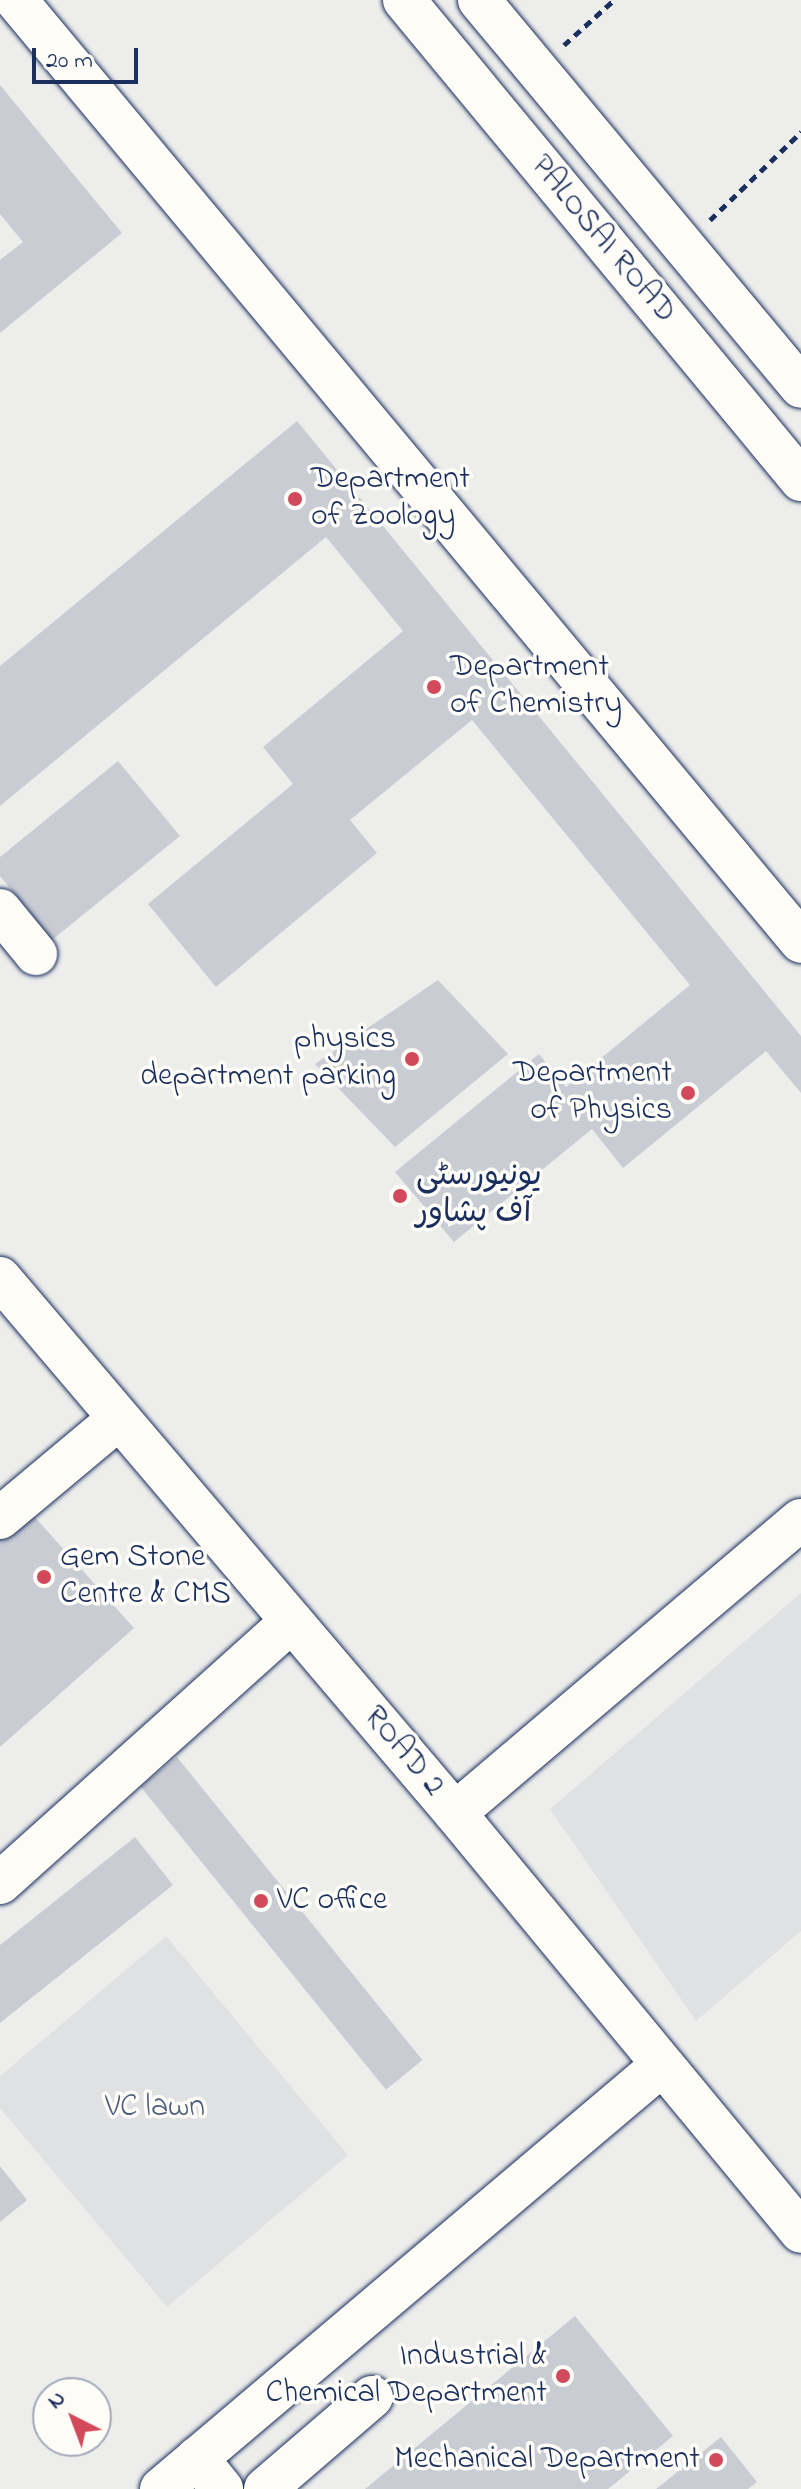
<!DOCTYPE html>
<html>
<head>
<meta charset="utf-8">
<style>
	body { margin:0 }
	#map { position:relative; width:801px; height:2489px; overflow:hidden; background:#fdfcf7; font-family:"Indie Flower","Playpen Sans Arabic",sans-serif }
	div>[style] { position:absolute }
	.built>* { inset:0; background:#edeeec }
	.green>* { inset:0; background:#e0e1e3 }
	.building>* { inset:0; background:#c9ccd3; transform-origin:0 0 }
	.path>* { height:5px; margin-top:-2.5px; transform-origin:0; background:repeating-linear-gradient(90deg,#1b2f5e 0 8px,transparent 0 14px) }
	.roads { filter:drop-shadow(0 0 2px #1b2f5e) drop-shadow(0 0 2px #1b2f5e) }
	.minor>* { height:42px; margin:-21px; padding:0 21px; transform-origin:21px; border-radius:21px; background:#fdfcf7 }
	.dots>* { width:22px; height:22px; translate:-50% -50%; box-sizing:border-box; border:4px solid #fdfcf7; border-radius:50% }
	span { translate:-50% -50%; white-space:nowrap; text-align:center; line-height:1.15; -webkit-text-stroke:7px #fdfcf7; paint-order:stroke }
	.street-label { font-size:32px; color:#1b2f5e }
	.poi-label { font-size:32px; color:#1b2f5e }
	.left { translate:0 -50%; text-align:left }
	.right { translate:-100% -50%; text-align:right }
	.park-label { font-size:32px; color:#4c5c7f }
	.north { position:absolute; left:32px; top:2377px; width:80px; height:80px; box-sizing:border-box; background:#fdfcf7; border:2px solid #a3aaba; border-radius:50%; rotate:318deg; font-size:22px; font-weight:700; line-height:32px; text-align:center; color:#1b2f5e }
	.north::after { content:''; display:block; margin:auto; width:28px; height:36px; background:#d1495b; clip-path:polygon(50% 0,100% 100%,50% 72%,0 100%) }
	.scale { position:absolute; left:32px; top:48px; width:106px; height:36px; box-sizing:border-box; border:4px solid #1b2f5e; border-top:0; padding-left:10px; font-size:24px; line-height:28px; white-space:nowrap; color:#1b2f5e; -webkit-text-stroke:6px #fdfcf7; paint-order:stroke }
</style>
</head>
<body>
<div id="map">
	<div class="built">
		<i style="clip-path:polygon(evenodd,0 0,801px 0,801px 2489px,0 2489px,0 0,48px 2393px,96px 2393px,96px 2441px,48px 2441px,48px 2393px)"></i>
	</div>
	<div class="green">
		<i style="clip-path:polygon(801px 1593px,801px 1931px,696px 2021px,550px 1809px)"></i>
		<i style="clip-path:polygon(166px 1936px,348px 2155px,167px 2307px,0 2108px,0 2076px)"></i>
	</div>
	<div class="building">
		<i style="clip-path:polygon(0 85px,122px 233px,0 333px,0 260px,23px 242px,0 214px)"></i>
		<i style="clip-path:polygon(297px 421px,801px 1036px,801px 1093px,766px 1051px,623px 1168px,592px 1129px,454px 1242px,395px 1172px,539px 1054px,566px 1087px,690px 985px,472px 720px,350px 820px,377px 853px,216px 987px,148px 904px,293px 784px,263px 747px,403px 631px,326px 537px,0 806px,0 666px)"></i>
		<i style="clip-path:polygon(118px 761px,180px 836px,52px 940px,0 876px,0 857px)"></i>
		<i style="clip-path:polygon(438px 980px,508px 1054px,395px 1147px,315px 1064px)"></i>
		<i style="clip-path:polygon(24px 1505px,134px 1628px,0 1747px,0 1527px)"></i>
		<i style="left:177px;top:1757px;width:390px;height:47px;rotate:51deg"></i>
		<i style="clip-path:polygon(135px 1837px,173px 1885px,0 2023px,0 1945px)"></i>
		<i style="clip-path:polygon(0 2166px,27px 2200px,0 2222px)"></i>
		<i style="clip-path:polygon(575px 2316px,673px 2436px,608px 2489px,365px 2489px)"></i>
		<i style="clip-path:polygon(721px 2437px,757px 2482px,748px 2489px,656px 2489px)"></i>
	</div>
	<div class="path">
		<i style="left:564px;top:45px;width:67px;rotate:-42deg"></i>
		<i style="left:710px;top:220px;width:127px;rotate:-44deg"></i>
	</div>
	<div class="roads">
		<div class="minor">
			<i style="left:16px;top:0;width:1226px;rotate:50.19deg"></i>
			<i style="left:404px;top:0;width:623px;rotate:50.41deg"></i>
			<i style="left:479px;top:0;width:503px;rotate:50.24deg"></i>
			<i style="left:0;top:910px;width:57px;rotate:50.7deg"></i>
			<i style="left:0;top:1278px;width:702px;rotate:49.62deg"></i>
			<i style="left:455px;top:1813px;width:543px;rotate:50.45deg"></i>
			<i style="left:0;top:1518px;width:153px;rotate:-39.9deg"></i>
			<i style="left:455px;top:1813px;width:453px;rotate:-40.3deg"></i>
			<i style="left:0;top:1883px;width:392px;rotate:-41.9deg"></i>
			<i style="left:197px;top:2458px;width:40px;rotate:51deg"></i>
			<i style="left:161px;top:2489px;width:656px;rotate:-40.24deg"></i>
			<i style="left:265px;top:2489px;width:141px;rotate:-40.7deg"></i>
		</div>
	</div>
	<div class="dots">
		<i style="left:295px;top:499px;background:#d1495b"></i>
		<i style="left:434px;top:687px;background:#d1495b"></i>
		<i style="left:412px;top:1059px;background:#d1495b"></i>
		<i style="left:688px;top:1093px;background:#d1495b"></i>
		<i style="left:400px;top:1196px;background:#d1495b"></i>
		<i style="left:44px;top:1577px;background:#d1495b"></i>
		<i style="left:261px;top:1901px;background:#d1495b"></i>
		<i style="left:563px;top:2376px;background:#d1495b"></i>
		<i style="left:716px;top:2460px;background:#d1495b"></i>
	</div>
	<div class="street-label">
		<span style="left:602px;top:240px;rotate:50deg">PALOSAI ROAD</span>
		<span style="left:403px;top:1752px;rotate:50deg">ROAD 2</span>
	</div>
	<div class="poi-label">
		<span class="left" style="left:311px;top:499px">Department<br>of Zoology</span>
		<span class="left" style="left:450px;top:687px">Department<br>of Chemistry</span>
		<span class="right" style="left:396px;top:1059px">physics<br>department parking</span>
		<span class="right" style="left:672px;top:1093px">Department<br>of Physics</span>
		<span class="left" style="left:416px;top:1196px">یونیورسٹی<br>آف پشاور</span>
		<span class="left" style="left:60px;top:1577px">Gem Stone<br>Centre &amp; CMS</span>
		<span class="left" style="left:277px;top:1901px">VC office</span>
		<span class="right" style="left:547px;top:2376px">Industrial &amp;<br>Chemical Department</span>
		<span class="right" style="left:700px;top:2460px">Mechanical Department</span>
	</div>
	<div class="park-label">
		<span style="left:155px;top:2108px">VC lawn</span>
	</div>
	<div class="north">N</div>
	<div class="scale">20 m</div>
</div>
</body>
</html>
